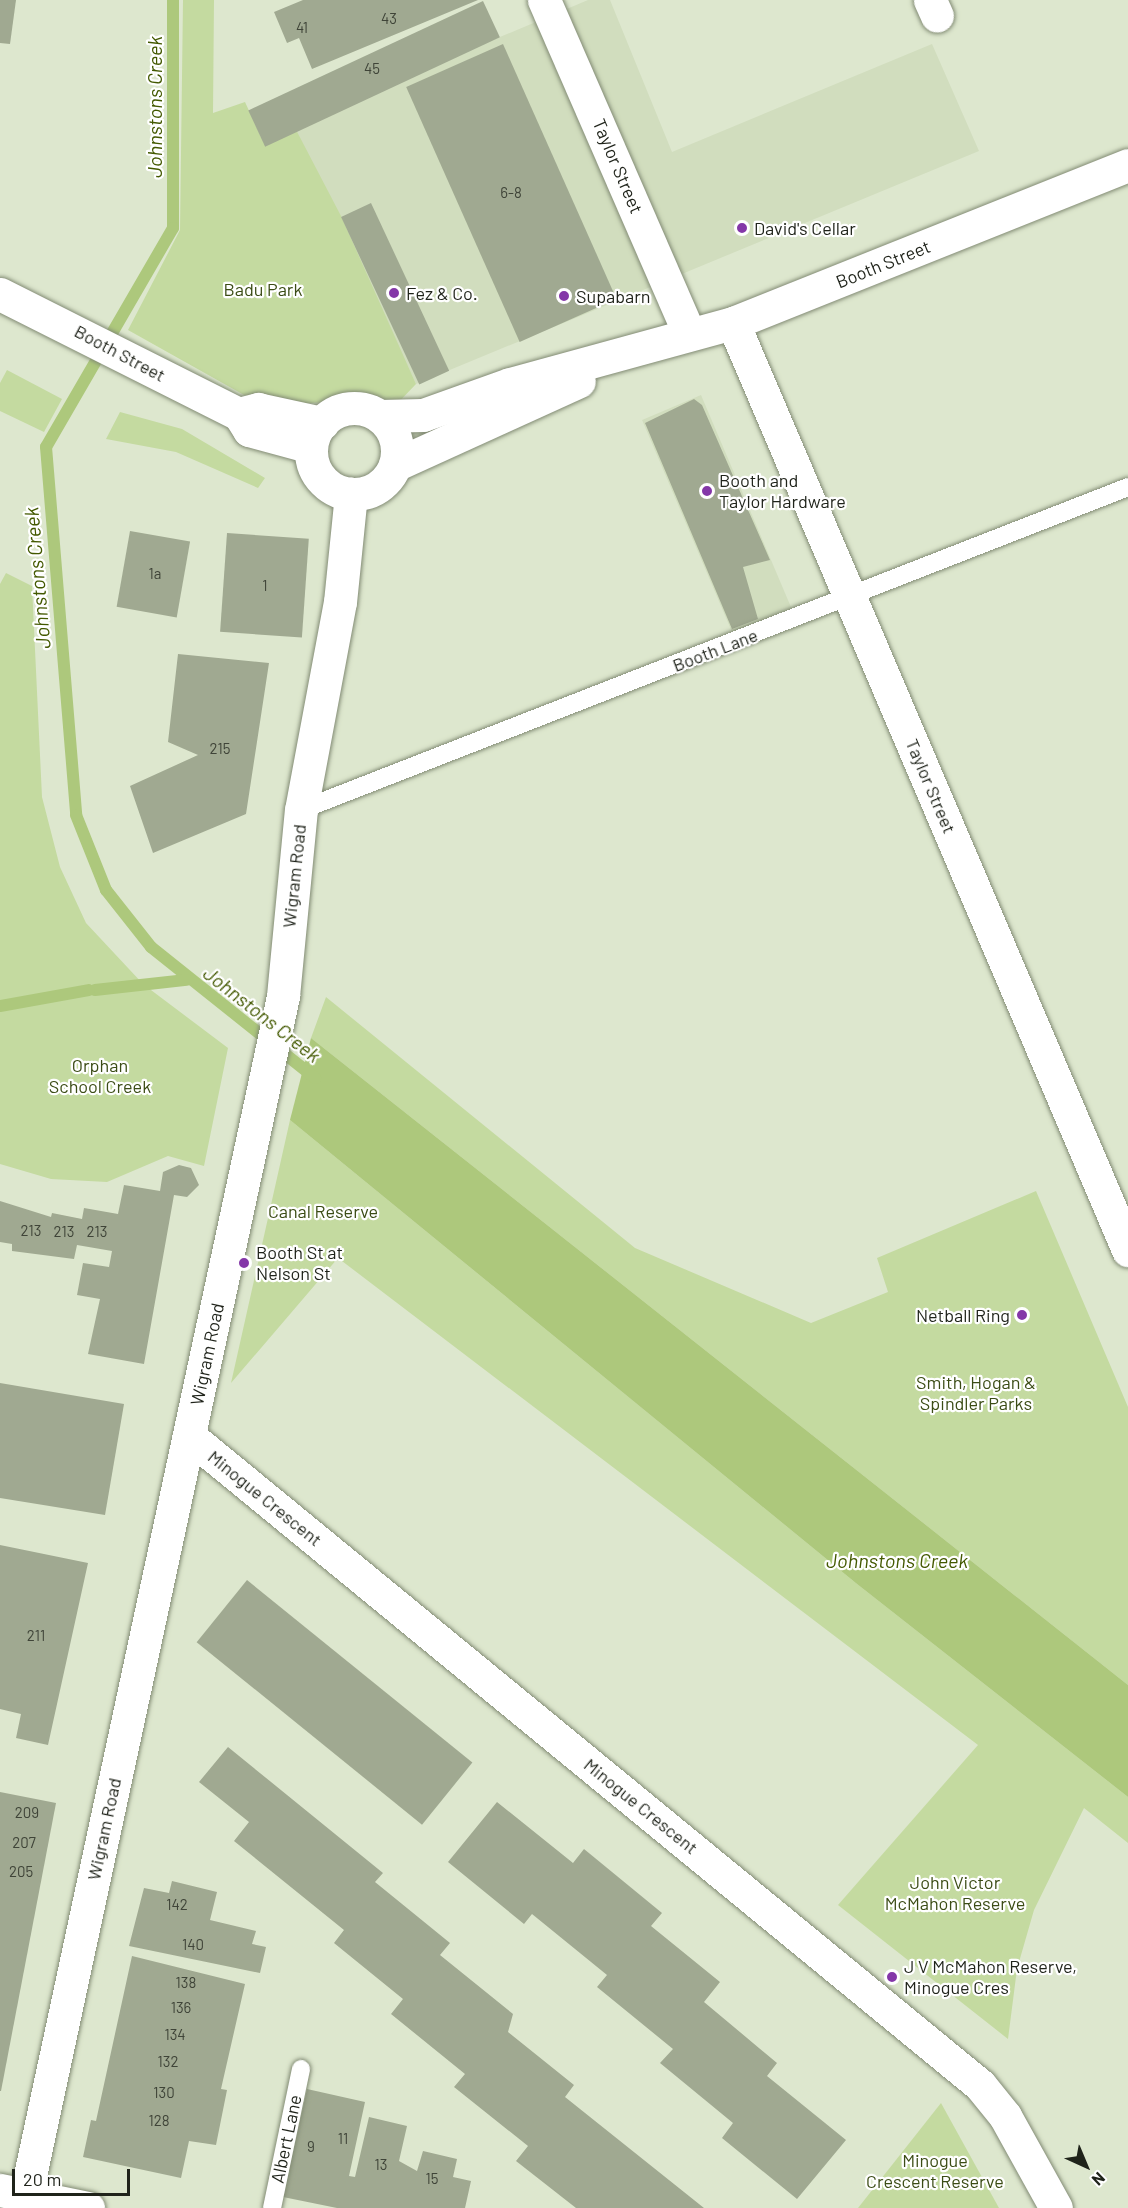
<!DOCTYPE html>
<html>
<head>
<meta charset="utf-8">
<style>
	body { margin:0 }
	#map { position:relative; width:1128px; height:2208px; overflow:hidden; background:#dde7ce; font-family:Barlow,sans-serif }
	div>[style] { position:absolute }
	.built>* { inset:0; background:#d1ddbe; transform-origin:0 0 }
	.green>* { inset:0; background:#c4daa0 }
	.water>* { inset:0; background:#adc87c }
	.stream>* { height:12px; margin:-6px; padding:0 6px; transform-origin:6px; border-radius:6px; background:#adc87c }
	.building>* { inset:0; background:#a0a991; transform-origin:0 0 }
	.roads { filter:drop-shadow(0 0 2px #828b74) drop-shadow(0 0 2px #828b74) }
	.service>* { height:18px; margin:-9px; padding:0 9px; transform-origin:9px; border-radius:9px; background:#fff }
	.minor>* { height:33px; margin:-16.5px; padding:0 16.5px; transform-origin:16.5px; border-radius:16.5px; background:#fff }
	.tertiary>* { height:33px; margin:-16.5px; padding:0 16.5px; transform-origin:16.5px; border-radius:16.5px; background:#fff }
	.secondary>* { height:33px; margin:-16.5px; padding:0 16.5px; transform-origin:16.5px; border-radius:16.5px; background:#fff }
	.secondary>.ring { margin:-16.5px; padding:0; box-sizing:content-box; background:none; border:33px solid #fff; border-radius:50% }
	.dots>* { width:16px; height:16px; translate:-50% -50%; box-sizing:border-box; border:3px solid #fff; border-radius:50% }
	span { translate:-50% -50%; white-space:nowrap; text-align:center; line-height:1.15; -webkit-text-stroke:4.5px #fff; paint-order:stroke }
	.number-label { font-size:15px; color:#3f4438 }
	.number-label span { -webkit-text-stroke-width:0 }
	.street-label { font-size:18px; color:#1f231a }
	.poi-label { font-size:18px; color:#1f231a }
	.left { translate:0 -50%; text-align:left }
	.right { translate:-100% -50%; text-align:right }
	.park-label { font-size:18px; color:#3b4c15 }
	.water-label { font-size:20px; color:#435900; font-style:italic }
	.north { position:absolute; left:1056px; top:2136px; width:60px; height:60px; -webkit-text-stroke:4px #fff; paint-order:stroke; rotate:136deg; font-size:16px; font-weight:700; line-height:24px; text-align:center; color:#1f231a }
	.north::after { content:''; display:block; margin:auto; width:21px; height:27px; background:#1f231a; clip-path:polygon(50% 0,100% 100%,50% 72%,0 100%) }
	.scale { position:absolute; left:12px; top:2169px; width:118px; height:27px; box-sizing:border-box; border:3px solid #1f231a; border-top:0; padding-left:8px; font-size:18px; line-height:21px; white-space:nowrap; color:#1f231a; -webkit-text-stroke:4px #fff; paint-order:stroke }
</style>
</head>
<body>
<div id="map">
	<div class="built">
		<i style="clip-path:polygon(588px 0,610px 0,672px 152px,932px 44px,979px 151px,416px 384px,293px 124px)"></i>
		<i style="left:701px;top:395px;width:234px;height:64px;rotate:67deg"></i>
	</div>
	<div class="green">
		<i style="clip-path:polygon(183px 0,214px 0,213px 113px,245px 102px,261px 137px,293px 124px,341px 216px,416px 384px,393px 408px,359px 400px,280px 405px,244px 395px,128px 330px,180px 230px)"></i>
		<i style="clip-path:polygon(7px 370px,62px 399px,44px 432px,0 411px,0 383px)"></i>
		<i style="clip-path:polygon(120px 412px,182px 429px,265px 478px,258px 488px,176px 452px,106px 439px)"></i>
		<i style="clip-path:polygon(6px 573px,32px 586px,42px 797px,60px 867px,86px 923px,143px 984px,228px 1048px,204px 1166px,168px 1156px,107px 1182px,51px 1179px,0 1164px,0 584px)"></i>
		<i style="clip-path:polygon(326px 997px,635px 1248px,811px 1323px,888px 1292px,877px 1258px,1036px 1191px,1128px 1407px,1128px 1685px,311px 1038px)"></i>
		<i style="clip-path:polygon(290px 1120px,857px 1584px,1128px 1797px,1128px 1843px,1084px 1808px,1034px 1910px,1017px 1969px,1008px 2039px,838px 1905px,978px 1745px,338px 1258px,231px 1383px)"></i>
		<i style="clip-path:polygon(941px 2103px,999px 2208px,858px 2208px)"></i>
	</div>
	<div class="water">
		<i style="clip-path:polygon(311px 1038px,1128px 1685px,1128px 1797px,857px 1584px,290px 1120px)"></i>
	</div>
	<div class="stream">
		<i style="left:173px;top:0;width:228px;rotate:90deg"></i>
		<i style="left:173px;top:228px;width:253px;rotate:120.1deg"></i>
		<i style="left:46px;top:447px;width:369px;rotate:85.3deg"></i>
		<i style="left:76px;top:815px;width:81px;rotate:68.2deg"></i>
		<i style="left:106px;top:890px;width:73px;rotate:51.7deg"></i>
		<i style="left:151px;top:947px;width:210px;rotate:38.6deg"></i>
		<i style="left:95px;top:990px;width:92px;rotate:-6.3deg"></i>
		<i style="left:0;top:1006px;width:90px;rotate:-10.2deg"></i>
	</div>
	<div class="building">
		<i style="clip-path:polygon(0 0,16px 0,10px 44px,0 43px)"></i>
		<i style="clip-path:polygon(303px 0,478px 0,312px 69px,299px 38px,287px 43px,274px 12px)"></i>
		<i style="left:483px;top:1px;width:40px;height:259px;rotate:65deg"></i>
		<i style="left:503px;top:44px;width:279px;height:106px;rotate:66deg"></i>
		<i style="left:371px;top:203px;width:185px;height:33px;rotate:65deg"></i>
		<i style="clip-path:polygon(694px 399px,702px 405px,770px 560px,743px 567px,758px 619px,732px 629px,645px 423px)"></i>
		<i style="left:130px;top:531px;width:61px;height:77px;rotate:10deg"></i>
		<i style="left:227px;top:533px;width:82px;height:99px;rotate:4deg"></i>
		<i style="clip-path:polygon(178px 654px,269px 663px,246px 814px,153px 853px,130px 786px,198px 755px,168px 742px)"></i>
		<i style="clip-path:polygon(179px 1165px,191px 1168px,199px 1185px,187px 1197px,174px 1195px,144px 1364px,88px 1354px,100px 1299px,77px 1295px,83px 1263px,109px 1267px,112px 1251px,77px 1245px,74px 1259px,12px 1251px,12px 1244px,0 1242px,0 1201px,51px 1217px,52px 1213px,82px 1219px,84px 1208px,118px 1214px,124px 1185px,160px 1191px,163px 1172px)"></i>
		<i style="clip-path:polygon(0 1383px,124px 1404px,105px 1515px,0 1498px)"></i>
		<i style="clip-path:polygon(0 1545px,88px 1563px,48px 1745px,16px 1738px,21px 1714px,0 1709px)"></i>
		<i style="left:247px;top:1580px;width:290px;height:80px;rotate:39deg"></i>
		<i style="clip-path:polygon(228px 1747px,383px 1873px,375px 1882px,450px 1943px,440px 1955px,513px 2014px,508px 2032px,574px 2085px,565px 2097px,704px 2208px,576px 2208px,516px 2161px,528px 2146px,454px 2087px,465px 2074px,391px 2014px,403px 1999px,334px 1943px,344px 1930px,234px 1841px,249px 1822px,199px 1782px)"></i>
		<i style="clip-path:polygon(0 1792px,56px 1803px,1px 2091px,0 2091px)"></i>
		<i style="clip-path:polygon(497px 1802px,573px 1863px,584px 1849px,662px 1913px,651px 1926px,720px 1982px,704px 2002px,777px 2063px,767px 2076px,846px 2140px,797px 2199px,722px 2138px,733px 2123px,660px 2063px,673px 2049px,597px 1987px,607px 1975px,532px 1914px,524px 1924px,448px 1862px)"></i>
		<i style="clip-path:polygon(172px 1881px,217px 1892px,210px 1920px,256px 1931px,252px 1944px,266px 1947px,260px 1973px,129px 1946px,144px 1888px,169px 1893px)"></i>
		<i style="clip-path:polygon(132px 1956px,245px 1984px,221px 2089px,227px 2090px,216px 2145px,189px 2141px,181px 2178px,83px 2157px,91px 2120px,96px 2121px)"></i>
		<i style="clip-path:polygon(307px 2089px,365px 2102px,349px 2176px,355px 2177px,369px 2117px,407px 2126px,399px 2161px,417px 2171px,423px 2151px,457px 2159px,453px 2177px,471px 2181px,465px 2208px,337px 2208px,283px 2197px)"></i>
	</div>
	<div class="roads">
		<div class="service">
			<i style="left:301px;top:810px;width:888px;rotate:-21.33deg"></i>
			<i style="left:272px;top:2208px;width:142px;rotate:-78.2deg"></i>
		</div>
		<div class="minor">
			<i style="left:544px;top:0;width:364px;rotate:66.5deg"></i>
			<i style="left:930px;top:0;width:17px;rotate:66deg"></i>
			<i style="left:733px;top:323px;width:1008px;rotate:66.92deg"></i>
			<i style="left:189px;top:1436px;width:1023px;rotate:39.37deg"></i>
			<i style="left:980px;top:2085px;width:40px;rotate:51deg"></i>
			<i style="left:1005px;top:2116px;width:105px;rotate:61deg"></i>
			<i style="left:0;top:2190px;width:90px;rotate:11.6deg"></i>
		</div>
		<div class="tertiary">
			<i style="left:23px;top:2208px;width:1240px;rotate:-77.89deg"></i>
			<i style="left:283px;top:996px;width:187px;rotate:-84.5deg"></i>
			<i style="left:301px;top:810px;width:212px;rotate:-79.4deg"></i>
			<i style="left:340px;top:602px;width:109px;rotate:-84.2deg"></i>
		</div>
		<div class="secondary">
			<i style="left:0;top:294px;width:267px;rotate:26.7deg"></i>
			<i style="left:239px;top:414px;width:19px;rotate:58deg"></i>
			<i style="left:249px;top:430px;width:64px;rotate:15.3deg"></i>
			<i class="ring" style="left:311px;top:408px;width:53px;height:53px"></i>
			<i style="left:239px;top:414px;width:20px;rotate:-15deg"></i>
			<i style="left:258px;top:409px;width:66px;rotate:12.3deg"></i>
			<i style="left:380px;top:416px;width:43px;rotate:-1.3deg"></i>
			<i style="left:423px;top:415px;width:92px;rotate:-19.6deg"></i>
			<i style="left:510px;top:384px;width:231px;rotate:-15.3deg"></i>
			<i style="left:733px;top:323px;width:425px;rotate:-21.8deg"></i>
			<i style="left:395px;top:465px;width:202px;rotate:-24.5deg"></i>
		</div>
	</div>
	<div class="dots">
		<i style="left:742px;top:228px;background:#8437a8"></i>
		<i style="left:394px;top:293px;background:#8437a8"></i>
		<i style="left:564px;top:296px;background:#8437a8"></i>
		<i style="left:707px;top:491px;background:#8437a8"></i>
		<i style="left:244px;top:1263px;background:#8437a8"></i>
		<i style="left:1022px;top:1315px;background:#8437a8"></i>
		<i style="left:892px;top:1977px;background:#8437a8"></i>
	</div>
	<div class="number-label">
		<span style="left:389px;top:19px">43</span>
		<span style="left:302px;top:28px">41</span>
		<span style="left:372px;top:69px">45</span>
		<span style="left:511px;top:193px">6-8</span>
		<span style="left:155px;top:574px">1a</span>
		<span style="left:265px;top:586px">1</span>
		<span style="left:220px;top:749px">215</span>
		<span style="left:31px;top:1231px">213</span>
		<span style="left:64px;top:1232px">213</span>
		<span style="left:97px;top:1232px">213</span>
		<span style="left:36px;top:1636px">211</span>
		<span style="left:27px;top:1813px">209</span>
		<span style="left:24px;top:1843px">207</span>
		<span style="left:21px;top:1872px">205</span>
		<span style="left:177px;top:1905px">142</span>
		<span style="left:193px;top:1945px">140</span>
		<span style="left:186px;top:1983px">138</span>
		<span style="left:181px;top:2008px">136</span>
		<span style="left:175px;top:2035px">134</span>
		<span style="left:168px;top:2062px">132</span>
		<span style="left:164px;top:2093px">130</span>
		<span style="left:159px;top:2121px">128</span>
		<span style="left:343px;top:2139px">11</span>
		<span style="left:311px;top:2147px">9</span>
		<span style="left:381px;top:2165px">13</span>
		<span style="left:432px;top:2179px">15</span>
	</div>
	<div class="street-label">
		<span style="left:618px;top:166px;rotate:67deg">Taylor Street</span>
		<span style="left:883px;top:264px;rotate:-22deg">Booth Street</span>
		<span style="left:120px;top:353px;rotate:28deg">Booth Street</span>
		<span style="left:715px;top:650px;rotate:-21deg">Booth Lane</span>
		<span style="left:931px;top:786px;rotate:67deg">Taylor Street</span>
		<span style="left:294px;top:876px;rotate:-84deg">Wigram Road</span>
		<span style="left:207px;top:1354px;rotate:-78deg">Wigram Road</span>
		<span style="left:265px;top:1498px;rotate:39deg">Minogue Crescent</span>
		<span style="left:641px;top:1806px;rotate:39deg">Minogue Crescent</span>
		<span style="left:104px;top:1829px;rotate:-78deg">Wigram Road</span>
		<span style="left:286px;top:2139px;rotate:-78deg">Albert Lane</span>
	</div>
	<div class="poi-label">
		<span class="left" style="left:754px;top:228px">David's Cellar</span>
		<span class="left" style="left:406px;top:293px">Fez &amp; Co.</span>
		<span class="left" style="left:576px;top:296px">Supabarn</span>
		<span class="left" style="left:719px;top:491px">Booth and<br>Taylor Hardware</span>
		<span class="left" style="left:256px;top:1263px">Booth St at<br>Nelson St</span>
		<span class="right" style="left:1010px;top:1315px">Netball Ring</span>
		<span class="left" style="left:904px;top:1977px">J V McMahon Reserve,<br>Minogue Cres</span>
	</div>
	<div class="park-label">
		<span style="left:263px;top:289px">Badu Park</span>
		<span style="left:100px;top:1076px">Orphan<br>School Creek</span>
		<span style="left:323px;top:1211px">Canal Reserve</span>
		<span style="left:976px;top:1393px">Smith, Hogan &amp;<br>Spindler Parks</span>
		<span style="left:955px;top:1893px">John Victor<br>McMahon Reserve</span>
		<span style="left:935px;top:2171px">Minogue<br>Crescent Reserve</span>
	</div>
	<div class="water-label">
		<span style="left:154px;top:107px;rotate:-90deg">Johnstons Creek</span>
		<span style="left:37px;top:578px;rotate:-95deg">Johnstons Creek</span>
		<span style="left:262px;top:1014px;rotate:38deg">Johnstons Creek</span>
		<span style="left:897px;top:1560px">Johnstons Creek</span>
	</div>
	<div class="north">N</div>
	<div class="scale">20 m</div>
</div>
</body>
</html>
